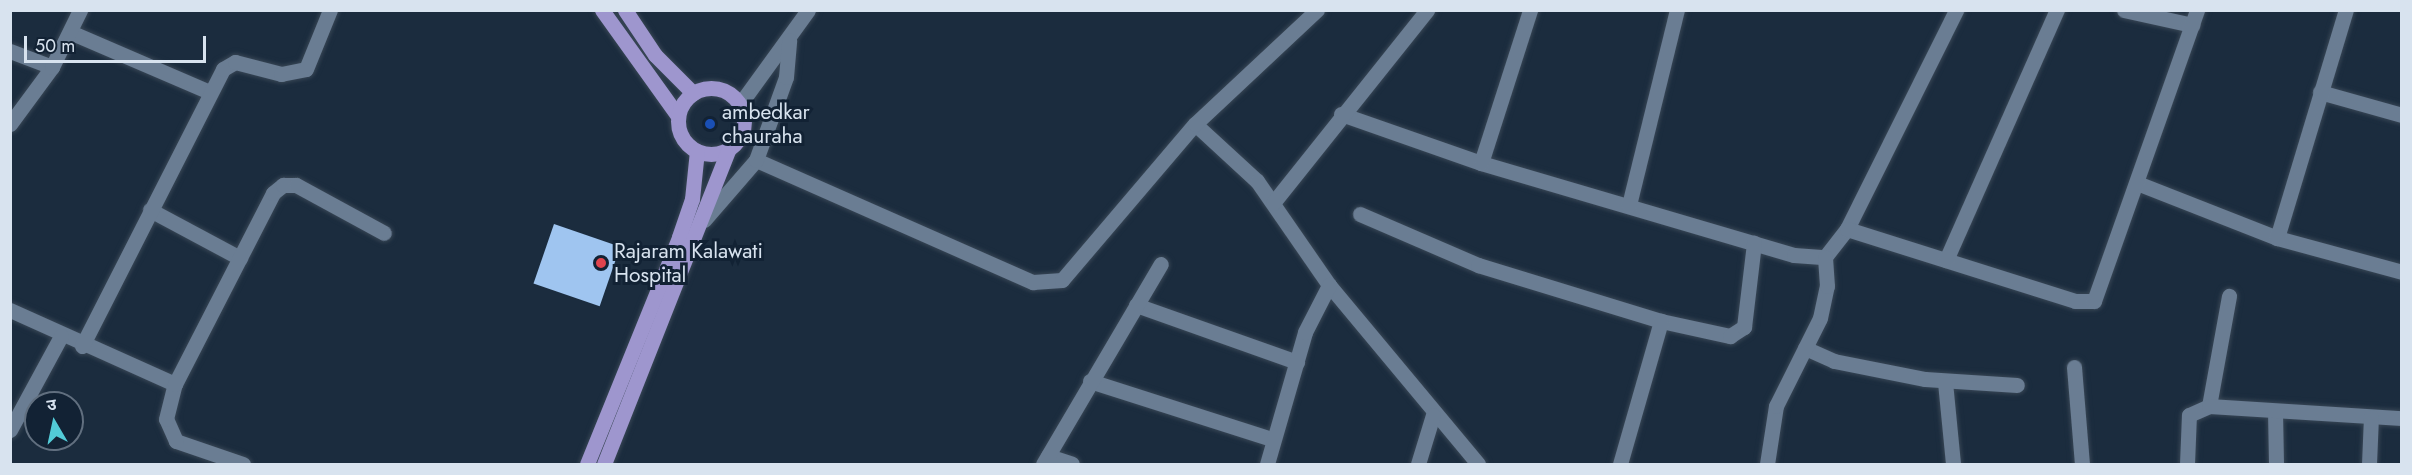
<!DOCTYPE html>
<html>
<head>
<meta charset="utf-8">
<style>
	body { margin:0 }
	#map { position:relative; width:2412px; height:475px; overflow:hidden; background:#1b2c3e; font-family:Jost,"Noto Sans Devanagari",sans-serif }
	div>[style] { position:absolute }
	.building>* { inset:0; background:#9fc5f0; transform-origin:0 0 }
	.roads { filter:drop-shadow(0 0 2px #384655) drop-shadow(0 0 2px #384655) }
	.minor>* { height:15px; margin:-7.5px; padding:0 7.5px; transform-origin:7.5px; border-radius:7.5px; background:#6a7d93 }
	.major>* { height:15px; margin:-7.5px; padding:0 7.5px; transform-origin:7.5px; border-radius:7.5px; background:#9e96ce }
	.major>.ring { margin:-7.5px; padding:0; box-sizing:content-box; background:none; border:15px solid #9e96ce; border-radius:50% }
	.dots>* { width:16px; height:16px; translate:-50% -50%; box-sizing:border-box; border:3px solid #122234; border-radius:50% }
	span { translate:-50% -50%; white-space:nowrap; text-align:center; line-height:1.15; -webkit-text-stroke:6px #122234; paint-order:stroke }
	.poi-label { font-size:21px; color:#d8e3ef }
	.left { translate:0 -50%; text-align:left }
	.frame { position:absolute; inset:0; border:12px solid #d8e3ef; pointer-events:none }
	.north { position:absolute; left:24px; top:391px; width:60px; height:60px; box-sizing:border-box; background:#122234; border:2px solid #616f7f; border-radius:50%; rotate:351deg; font-size:16px; font-weight:700; line-height:24px; text-align:center; color:#d8e3ef }
	.north::after { content:''; display:block; margin:auto; width:21px; height:27px; background:#52cbd7; clip-path:polygon(50% 0,100% 100%,50% 72%,0 100%) }
	.scale { position:absolute; left:24px; top:36px; width:182px; height:27px; box-sizing:border-box; border:3px solid #d8e3ef; border-top:0; padding-left:8px; font-size:18px; line-height:21px; white-space:nowrap; color:#d8e3ef; -webkit-text-stroke:4px #122234; paint-order:stroke }
</style>
</head>
<body>
<div id="map">
	<div class="building">
		<i style="left:554px;top:224px;width:70px;height:63px;rotate:19deg"></i>
	</div>
	<div class="roads">
		<div class="minor">
			<i style="left:2124px;top:10px;width:70px;rotate:12.4deg"></i>
			<i style="left:70px;top:32px;width:151px;rotate:23.3deg"></i>
			<i style="left:10px;top:51px;width:45px;rotate:20.9deg"></i>
			<i style="left:2320px;top:92px;width:85px;rotate:15.7deg"></i>
			<i style="left:740px;top:104px;width:116px;rotate:-54.1deg"></i>
			<i style="left:1341px;top:114px;width:148px;rotate:19.3deg"></i>
			<i style="left:1481px;top:163px;width:326px;rotate:16.4deg"></i>
			<i style="left:1794px;top:255px;width:31px;rotate:4deg"></i>
			<i style="left:1825px;top:257px;width:36px;rotate:-52deg"></i>
			<i style="left:1847px;top:229px;width:245px;rotate:-63.5deg"></i>
			<i style="left:10px;top:124px;width:71px;rotate:-53.6deg"></i>
			<i style="left:52px;top:67px;width:64px;rotate:-63.8deg"></i>
			<i style="left:1195px;top:124px;width:84px;rotate:42.6deg"></i>
			<i style="left:1257px;top:181px;width:126px;rotate:55.3deg"></i>
			<i style="left:1329px;top:285px;width:233px;rotate:50.2deg"></i>
			<i style="left:756px;top:160px;width:303px;rotate:23.8deg"></i>
			<i style="left:1033px;top:282px;width:29px;rotate:-4deg"></i>
			<i style="left:1062px;top:280px;width:205px;rotate:-49.6deg"></i>
			<i style="left:1195px;top:124px;width:167px;rotate:-43.1deg"></i>
			<i style="left:1481px;top:163px;width:161px;rotate:-72.2deg"></i>
			<i style="left:2137px;top:183px;width:150px;rotate:21.4deg"></i>
			<i style="left:2277px;top:238px;width:130px;rotate:15.2deg"></i>
			<i style="left:1273px;top:203px;width:247px;rotate:-51.4deg"></i>
			<i style="left:1629px;top:205px;width:201px;rotate:-76.2deg"></i>
			<i style="left:150px;top:210px;width:102px;rotate:28.1deg"></i>
			<i style="left:1360px;top:214px;width:129px;rotate:23.4deg"></i>
			<i style="left:1478px;top:265px;width:191px;rotate:17deg"></i>
			<i style="left:1661px;top:321px;width:71px;rotate:12.3deg"></i>
			<i style="left:1730px;top:336px;width:17px;rotate:-33deg"></i>
			<i style="left:1744px;top:327px;width:85px;rotate:-83.2deg"></i>
			<i style="left:704px;top:220px;width:79px;rotate:-49.1deg"></i>
			<i style="left:756px;top:160px;width:88px;rotate:-70.1deg"></i>
			<i style="left:786px;top:77px;width:37px;rotate:-85deg"></i>
			<i style="left:1847px;top:229px;width:239px;rotate:17.5deg"></i>
			<i style="left:2075px;top:301px;width:19px"></i>
			<i style="left:2094px;top:301px;width:309px;rotate:-70.5deg"></i>
			<i style="left:2277px;top:238px;width:238px;rotate:-73.2deg"></i>
			<i style="left:1946px;top:260px;width:274px;rotate:-66.1deg"></i>
			<i style="left:1136px;top:305px;width:171px;rotate:19.5deg"></i>
			<i style="left:10px;top:310px;width:181px;rotate:24.2deg"></i>
			<i style="left:82px;top:346px;width:311px;rotate:-63deg"></i>
			<i style="left:223px;top:69px;width:14px;rotate:-30deg"></i>
			<i style="left:235px;top:62px;width:48px;rotate:14.6deg"></i>
			<i style="left:281px;top:74px;width:25px;rotate:-11deg"></i>
			<i style="left:306px;top:69px;width:64px;rotate:-67.9deg"></i>
			<i style="left:1805px;top:348px;width:32px;rotate:24deg"></i>
			<i style="left:1834px;top:361px;width:93px;rotate:11.2deg"></i>
			<i style="left:1925px;top:379px;width:92px;rotate:3.7deg"></i>
			<i style="left:2074px;top:367px;width:97px;rotate:85.3deg"></i>
			<i style="left:1090px;top:381px;width:191px;rotate:17.7deg"></i>
			<i style="left:1945px;top:382px;width:82px;rotate:84.4deg"></i>
			<i style="left:2209px;top:406px;width:112px;rotate:-79.7deg"></i>
			<i style="left:2275px;top:411px;width:53px;rotate:88.9deg"></i>
			<i style="left:10px;top:430px;width:107px;rotate:-61.5deg"></i>
			<i style="left:1048px;top:456px;width:25px;rotate:18deg"></i>
			<i style="left:243px;top:464px;width:71px;rotate:-161.1deg"></i>
			<i style="left:176px;top:441px;width:24px;rotate:-114deg"></i>
			<i style="left:166px;top:419px;width:36px;rotate:-76deg"></i>
			<i style="left:175px;top:384px;width:215px;rotate:-62.8deg"></i>
			<i style="left:273px;top:193px;width:13px;rotate:-39deg"></i>
			<i style="left:283px;top:185px;width:13px"></i>
			<i style="left:296px;top:185px;width:100px;rotate:28.6deg"></i>
			<i style="left:1043px;top:464px;width:232px;rotate:-59.5deg"></i>
			<i style="left:1267px;top:464px;width:137px;rotate:-73.9deg"></i>
			<i style="left:1305px;top:332px;width:53px;rotate:-62.9deg"></i>
			<i style="left:1418px;top:464px;width:51px;rotate:-73deg"></i>
			<i style="left:1620px;top:464px;width:149px;rotate:-74deg"></i>
			<i style="left:1767px;top:464px;width:59px;rotate:-81.2deg"></i>
			<i style="left:1776px;top:406px;width:98px;rotate:-63.4deg"></i>
			<i style="left:1820px;top:318px;width:33px;rotate:-78deg"></i>
			<i style="left:1827px;top:286px;width:29px;rotate:-94deg"></i>
			<i style="left:2187px;top:464px;width:49px;rotate:-87.7deg"></i>
			<i style="left:2189px;top:415px;width:22px;rotate:-24deg"></i>
			<i style="left:2209px;top:406px;width:193px;rotate:3.6deg"></i>
			<i style="left:2369px;top:464px;width:47px;rotate:-87.6deg"></i>
		</div>
		<div class="major">
			<i style="left:602px;top:10px;width:130px;rotate:54.4deg"></i>
			<i style="left:625px;top:10px;width:54px;rotate:56.3deg"></i>
			<i style="left:655px;top:55px;width:54px;rotate:45deg"></i>
			<i class="ring" style="left:678px;top:88px;width:51px;height:51px"></i>
			<i style="left:587px;top:464px;width:245px;rotate:-67.9deg"></i>
			<i style="left:679px;top:237px;width:40px;rotate:-71.1deg"></i>
			<i style="left:692px;top:199px;width:48px;rotate:-84.1deg"></i>
			<i style="left:604px;top:464px;width:339px;rotate:-68.4deg"></i>
		</div>
	</div>
	<div class="dots">
		<i style="left:710px;top:124px;background:#1a4fb4"></i>
		<i style="left:601px;top:263px;background:#e0444e"></i>
	</div>
	<div class="poi-label">
		<span class="left" style="left:722px;top:124px">ambedkar<br>chauraha</span>
		<span class="left" style="left:614px;top:263px">Rajaram Kalawati<br>Hospital</span>
	</div>
	<div class="frame"></div>
	<div class="north">उ</div>
	<div class="scale">50 m</div>
</div>
</body>
</html>
